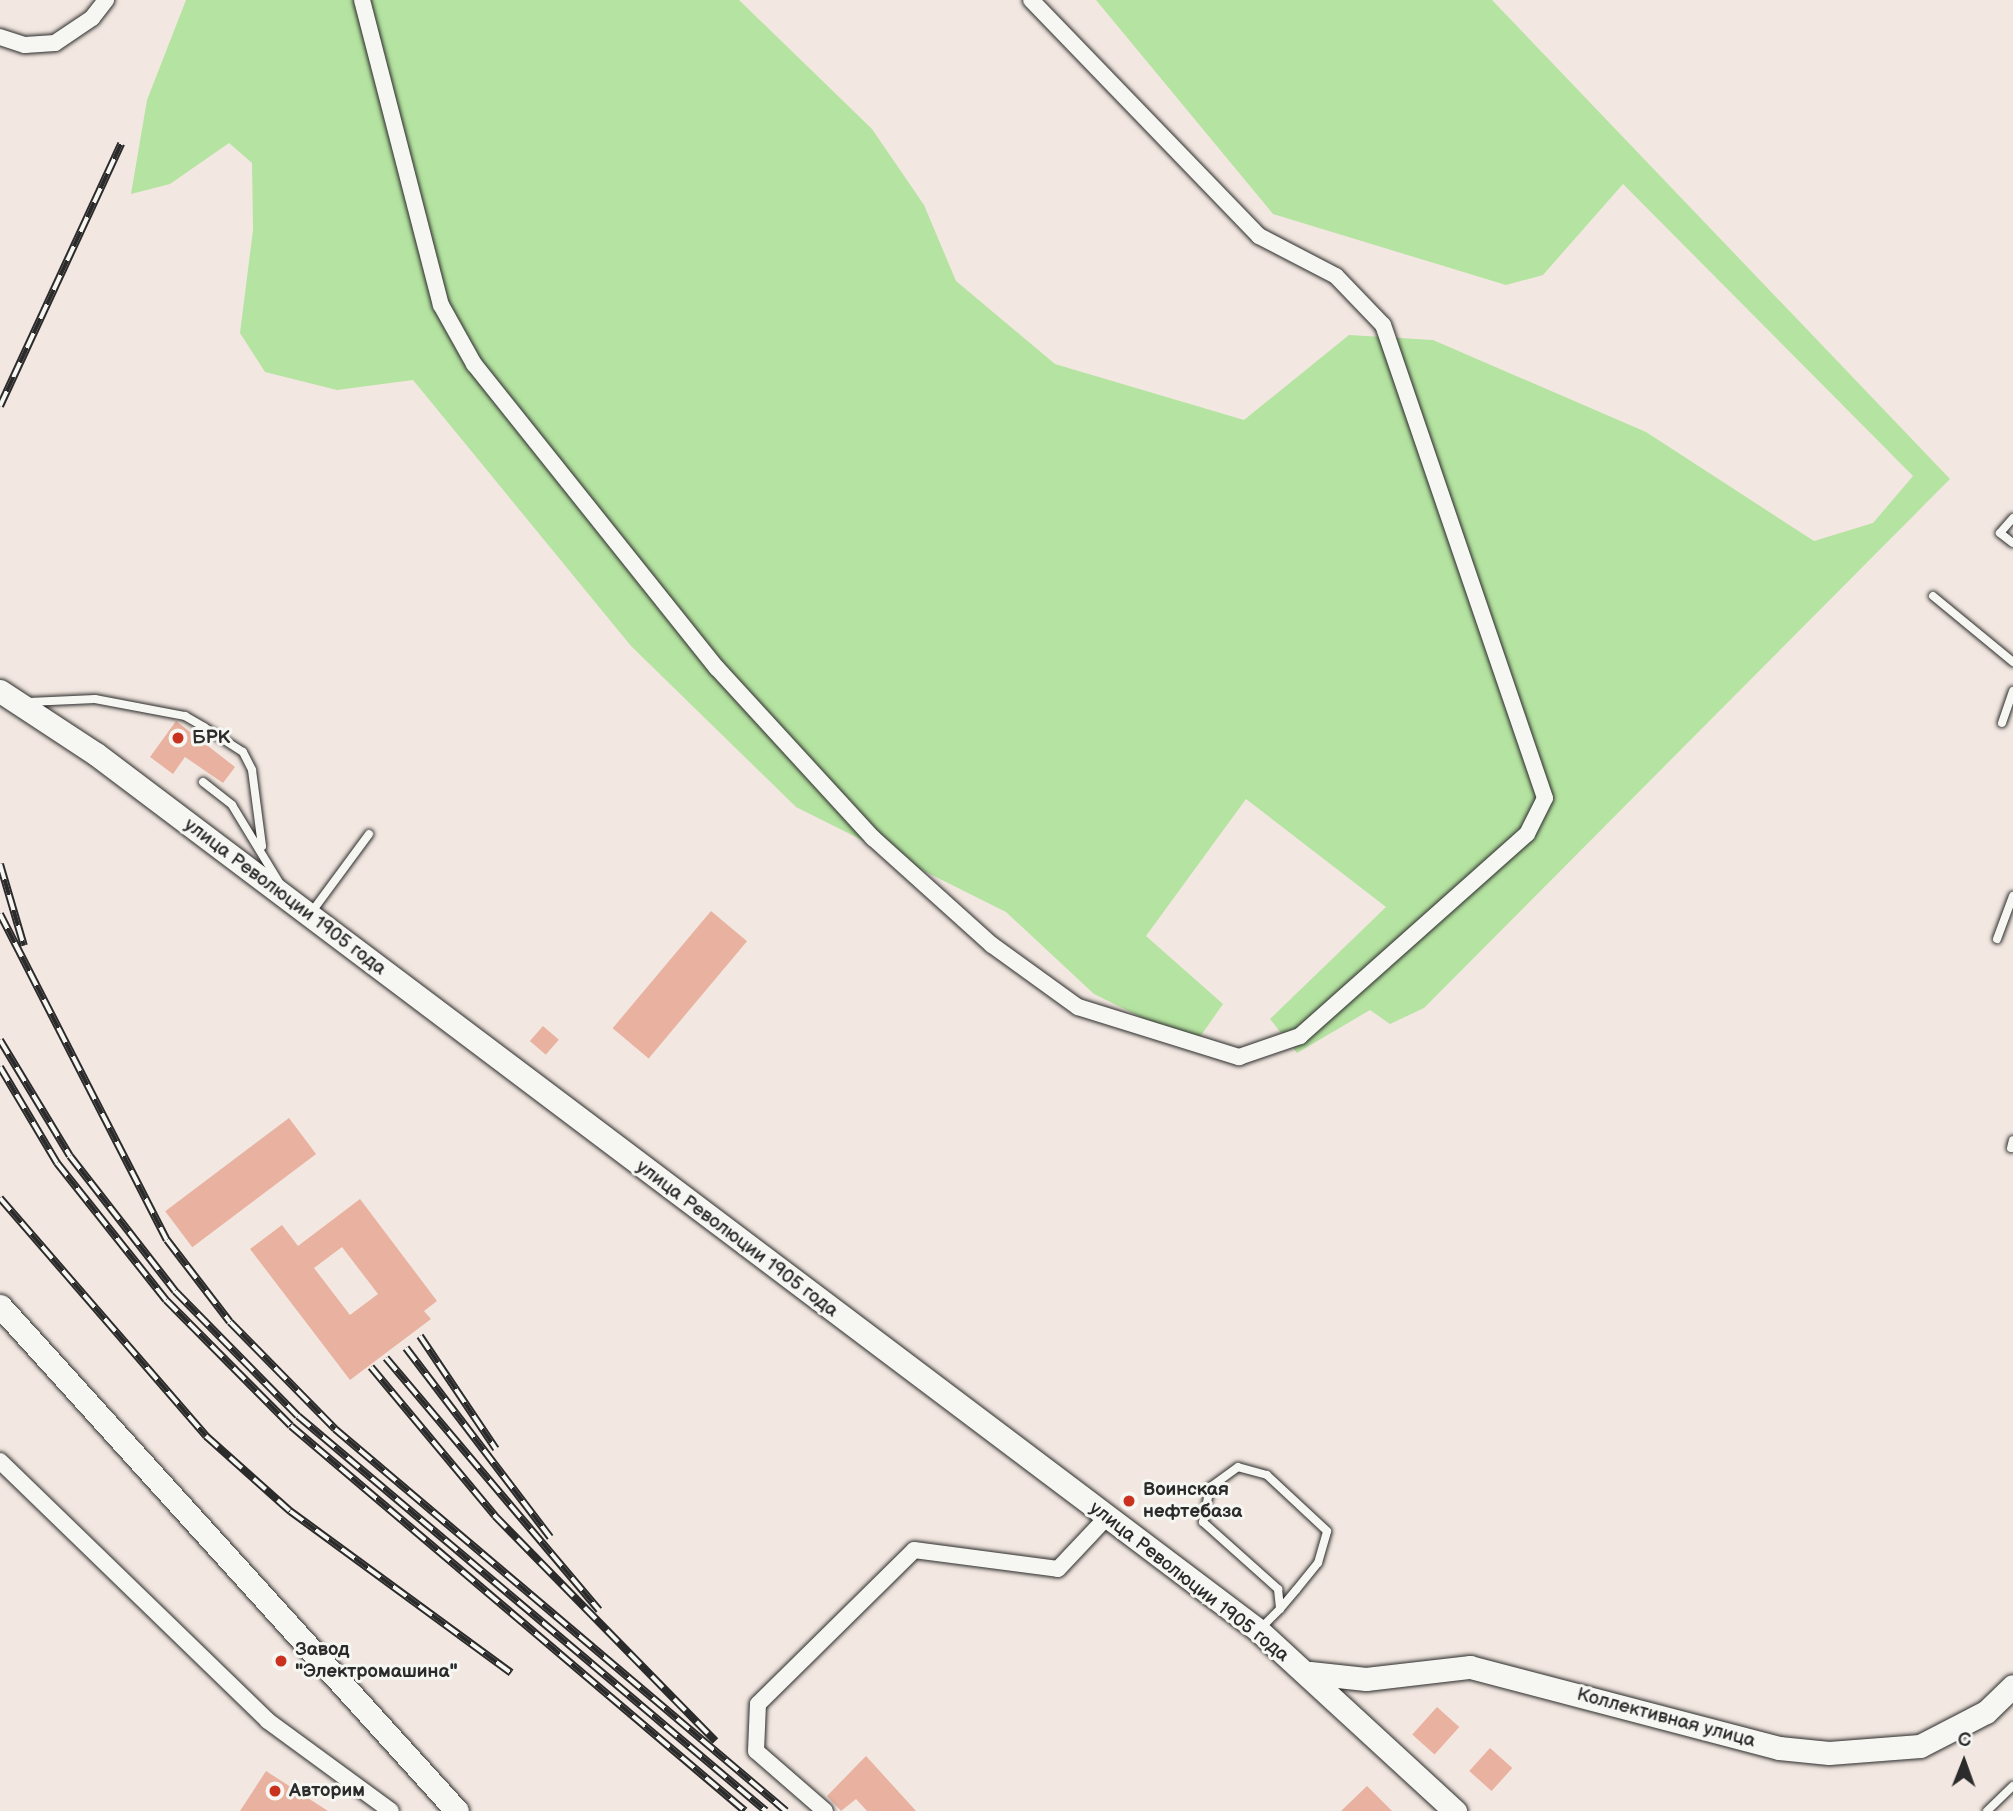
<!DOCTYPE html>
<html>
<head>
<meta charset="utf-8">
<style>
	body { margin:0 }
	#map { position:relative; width:2013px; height:1811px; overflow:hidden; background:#f3e8e1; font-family:"Balsamiq Sans",sans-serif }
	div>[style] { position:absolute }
	.green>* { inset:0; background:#b5e3a1 }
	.building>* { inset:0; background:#e9b19f; transform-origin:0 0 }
	.roads { filter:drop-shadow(0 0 2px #2b2b2b) drop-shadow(0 0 2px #2b2b2b) }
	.lane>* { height:8px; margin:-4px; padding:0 4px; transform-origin:4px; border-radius:4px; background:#f6f6f2 }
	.street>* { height:16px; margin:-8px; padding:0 8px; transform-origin:8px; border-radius:8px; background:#f6f6f2 }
	.secondary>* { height:23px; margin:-11.5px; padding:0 11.5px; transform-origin:11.5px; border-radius:11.5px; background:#f6f6f2 }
	.rail>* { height:8px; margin-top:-4px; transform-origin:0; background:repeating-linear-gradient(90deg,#f6f6f2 0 16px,#2b2b2b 0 32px); box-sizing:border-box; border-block:2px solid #2b2b2b }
	.dots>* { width:19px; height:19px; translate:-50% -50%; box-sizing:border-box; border:4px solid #f6f6f2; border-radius:50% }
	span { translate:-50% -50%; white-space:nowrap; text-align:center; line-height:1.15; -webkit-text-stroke:6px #f6f6f2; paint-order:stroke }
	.poi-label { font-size:19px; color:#2b2b2b; font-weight:700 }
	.left { translate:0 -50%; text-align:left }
	.street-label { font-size:19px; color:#2b2b2b }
	.north { position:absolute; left:1929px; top:1727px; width:70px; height:70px; -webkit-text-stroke:5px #f6f6f2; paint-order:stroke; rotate:1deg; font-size:19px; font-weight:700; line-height:28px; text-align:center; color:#2b2b2b }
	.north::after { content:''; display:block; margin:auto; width:24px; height:32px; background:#2b2b2b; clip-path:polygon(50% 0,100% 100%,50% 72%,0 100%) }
</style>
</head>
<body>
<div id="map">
	<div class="green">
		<i style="clip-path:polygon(186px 0,739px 0,872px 129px,924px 205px,956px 281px,1055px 364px,1244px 420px,1349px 335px,1433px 340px,1646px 432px,1814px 541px,1873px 523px,1913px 476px,1623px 184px,1543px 275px,1506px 285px,1273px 214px,1096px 0,1492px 0,1950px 479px,1424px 1008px,1390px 1024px,1370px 1010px,1297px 1053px,1270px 1019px,1386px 907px,1246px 799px,1146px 936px,1223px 1004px,1195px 1044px,1094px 994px,1006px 912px,796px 807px,631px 646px,413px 380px,337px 390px,265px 372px,240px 333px,253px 230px,252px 163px,229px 143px,170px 184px,131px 194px,147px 100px)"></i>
	</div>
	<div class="building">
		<i style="clip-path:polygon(176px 721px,235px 767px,223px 783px,185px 757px,173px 774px,150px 757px)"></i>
		<i style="left:711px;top:911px;width:47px;height:153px;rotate:40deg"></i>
		<i style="left:543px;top:1026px;width:21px;height:20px;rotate:41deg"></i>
		<i style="left:289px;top:1118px;width:45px;height:155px;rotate:53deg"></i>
		<i style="clip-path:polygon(evenodd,360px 1199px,437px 1301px,424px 1311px,431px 1319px,350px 1380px,250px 1249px,282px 1225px,298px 1246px,360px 1199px,342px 1247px,378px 1294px,350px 1315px,314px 1268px,342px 1247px)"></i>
		<i style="left:1437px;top:1707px;width:30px;height:37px;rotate:42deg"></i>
		<i style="left:1490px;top:1748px;width:30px;height:31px;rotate:42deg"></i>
		<i style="clip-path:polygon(866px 1756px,916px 1811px,867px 1811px,856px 1799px,841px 1811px,827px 1796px)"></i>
		<i style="clip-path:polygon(266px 1771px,328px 1811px,240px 1811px)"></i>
		<i style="clip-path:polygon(1367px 1786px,1392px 1811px,1341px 1811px)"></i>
	</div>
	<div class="roads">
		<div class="lane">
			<i style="left:2013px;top:518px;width:20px;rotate:131deg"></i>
			<i style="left:2000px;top:533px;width:16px;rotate:38deg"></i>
			<i style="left:1933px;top:596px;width:104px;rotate:39.5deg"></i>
			<i style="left:29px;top:702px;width:66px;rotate:-2.6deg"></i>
			<i style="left:95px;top:699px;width:92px;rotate:10.7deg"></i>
			<i style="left:185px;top:716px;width:22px;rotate:30deg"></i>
			<i style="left:204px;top:727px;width:46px;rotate:32.7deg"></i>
			<i style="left:243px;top:752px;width:20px;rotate:63deg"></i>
			<i style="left:252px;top:770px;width:77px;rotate:82.5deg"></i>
			<i style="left:2002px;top:723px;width:34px;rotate:-71deg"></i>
			<i style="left:203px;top:782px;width:37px;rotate:38deg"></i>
			<i style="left:232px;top:805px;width:92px;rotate:58.7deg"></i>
			<i style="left:311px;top:913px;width:98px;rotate:-53.7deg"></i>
			<i style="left:1997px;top:939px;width:46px;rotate:-69.6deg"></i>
			<i style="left:2011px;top:1148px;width:8px;rotate:-76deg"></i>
			<i style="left:1260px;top:1629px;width:28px;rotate:-45deg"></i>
			<i style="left:1280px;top:1609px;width:25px;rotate:-50deg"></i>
			<i style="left:1296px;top:1590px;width:35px;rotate:-51deg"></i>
			<i style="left:1318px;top:1563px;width:33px;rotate:-74deg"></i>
			<i style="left:1327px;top:1531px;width:82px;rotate:-137deg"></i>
			<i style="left:1267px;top:1475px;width:30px;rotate:-165deg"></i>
			<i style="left:1238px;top:1467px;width:34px;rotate:144deg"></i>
			<i style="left:1210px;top:1487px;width:36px;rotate:101deg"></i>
			<i style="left:1203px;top:1522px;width:101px;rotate:41.8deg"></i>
			<i style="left:1278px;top:1589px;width:20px;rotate:84deg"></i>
			<i style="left:1987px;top:1811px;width:36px;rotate:-44deg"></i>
		</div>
		<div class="street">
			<i style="left:362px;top:0;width:315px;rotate:75.5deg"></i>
			<i style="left:441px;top:305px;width:68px;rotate:60.8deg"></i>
			<i style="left:474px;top:364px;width:389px;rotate:51.4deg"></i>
			<i style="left:717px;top:668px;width:231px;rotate:47.5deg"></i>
			<i style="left:873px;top:838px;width:160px;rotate:42deg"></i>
			<i style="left:992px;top:945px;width:106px;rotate:35.8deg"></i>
			<i style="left:1078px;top:1007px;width:169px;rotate:17.3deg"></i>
			<i style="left:1239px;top:1057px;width:65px;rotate:-19deg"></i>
			<i style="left:1300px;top:1036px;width:304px;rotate:-41.7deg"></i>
			<i style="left:1527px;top:834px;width:40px;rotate:-63.4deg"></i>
			<i style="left:1545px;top:798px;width:500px;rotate:-108.9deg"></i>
			<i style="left:1383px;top:325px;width:68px;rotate:-133.8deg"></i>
			<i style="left:1336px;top:276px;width:87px;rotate:-152.5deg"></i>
			<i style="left:1259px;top:236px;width:328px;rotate:-134deg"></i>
			<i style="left:0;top:37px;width:26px;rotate:18deg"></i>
			<i style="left:25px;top:45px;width:30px;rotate:-4deg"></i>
			<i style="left:55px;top:43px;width:45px;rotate:-34deg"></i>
			<i style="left:92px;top:18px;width:23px;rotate:-52deg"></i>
			<i style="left:0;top:1461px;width:373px;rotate:44.1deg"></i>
			<i style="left:268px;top:1721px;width:152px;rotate:36.2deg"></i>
			<i style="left:825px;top:1811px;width:91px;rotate:-139deg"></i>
			<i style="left:756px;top:1751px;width:47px;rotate:-87.6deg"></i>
			<i style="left:758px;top:1704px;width:219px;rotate:-44.6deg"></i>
			<i style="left:914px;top:1550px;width:145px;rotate:7.5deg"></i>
			<i style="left:1058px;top:1569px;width:70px;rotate:-46.7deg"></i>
		</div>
		<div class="secondary">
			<i style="left:0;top:691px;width:115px;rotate:33.3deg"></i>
			<i style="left:96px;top:754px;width:1455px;rotate:37.01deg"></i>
			<i style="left:1258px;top:1630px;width:268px;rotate:42.6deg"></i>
			<i style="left:0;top:1306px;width:681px;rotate:47.86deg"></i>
			<i style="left:1310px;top:1673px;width:56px;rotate:6.1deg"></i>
			<i style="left:1366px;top:1679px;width:105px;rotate:-6.6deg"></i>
			<i style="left:1470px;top:1667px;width:319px;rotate:14.7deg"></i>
			<i style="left:1779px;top:1748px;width:50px;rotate:5.7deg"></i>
			<i style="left:1829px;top:1753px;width:91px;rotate:-4.4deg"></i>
			<i style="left:1920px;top:1746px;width:74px;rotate:-27.3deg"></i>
			<i style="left:1986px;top:1712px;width:37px;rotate:-44deg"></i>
		</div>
	</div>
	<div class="rail">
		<i style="left:0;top:406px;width:289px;rotate:-65.2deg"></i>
		<i style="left:0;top:864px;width:85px;rotate:73.7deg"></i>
		<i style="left:0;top:914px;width:366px;rotate:62.9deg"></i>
		<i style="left:167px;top:1240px;width:103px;rotate:52.5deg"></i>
		<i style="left:230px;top:1322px;width:150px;rotate:45.5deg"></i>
		<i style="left:335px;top:1429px;width:591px;rotate:40.26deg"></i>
		<i style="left:0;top:1040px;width:135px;rotate:58.9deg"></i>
		<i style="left:70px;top:1156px;width:171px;rotate:52.1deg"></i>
		<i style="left:175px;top:1291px;width:175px;rotate:45.5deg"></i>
		<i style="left:298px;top:1416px;width:612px;rotate:40.16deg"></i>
		<i style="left:0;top:1067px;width:112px;rotate:59.3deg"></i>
		<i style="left:57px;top:1163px;width:175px;rotate:51.5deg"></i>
		<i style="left:166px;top:1300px;width:177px;rotate:45.2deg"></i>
		<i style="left:291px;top:1426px;width:595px;rotate:40.3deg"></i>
		<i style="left:0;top:1198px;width:315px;rotate:49.1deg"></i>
		<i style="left:206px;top:1436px;width:113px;rotate:41.8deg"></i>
		<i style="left:290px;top:1511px;width:274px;rotate:36.2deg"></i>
		<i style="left:420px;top:1336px;width:136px;rotate:56.1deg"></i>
		<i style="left:406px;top:1348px;width:238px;rotate:52.7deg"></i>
		<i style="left:386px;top:1358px;width:330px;rotate:49.8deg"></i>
		<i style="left:371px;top:1367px;width:194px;rotate:50.2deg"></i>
		<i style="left:495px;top:1516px;width:315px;rotate:45.6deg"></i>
	</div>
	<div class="dots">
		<i style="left:178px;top:738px;background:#c8321e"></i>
		<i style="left:1129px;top:1501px;background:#c8321e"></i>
		<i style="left:281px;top:1661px;background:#c8321e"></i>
		<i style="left:275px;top:1791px;background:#c8321e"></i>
	</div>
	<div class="poi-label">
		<span class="left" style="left:192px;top:738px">БРК</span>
		<span class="left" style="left:1143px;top:1501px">Воинская<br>нефтебаза</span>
		<span class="left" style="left:295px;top:1661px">Завод<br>"Электромашина"</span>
		<span class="left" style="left:289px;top:1791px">Авторим</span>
	</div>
	<div class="street-label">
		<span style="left:285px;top:897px;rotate:37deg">улица Революции 1905 года</span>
		<span style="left:737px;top:1239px;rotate:37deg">улица Революции 1905 года</span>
		<span style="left:1189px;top:1582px;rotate:38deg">улица Революции 1905 года</span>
		<span style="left:1666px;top:1718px;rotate:15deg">Коллективная улица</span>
	</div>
	<div class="north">С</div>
</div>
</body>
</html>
